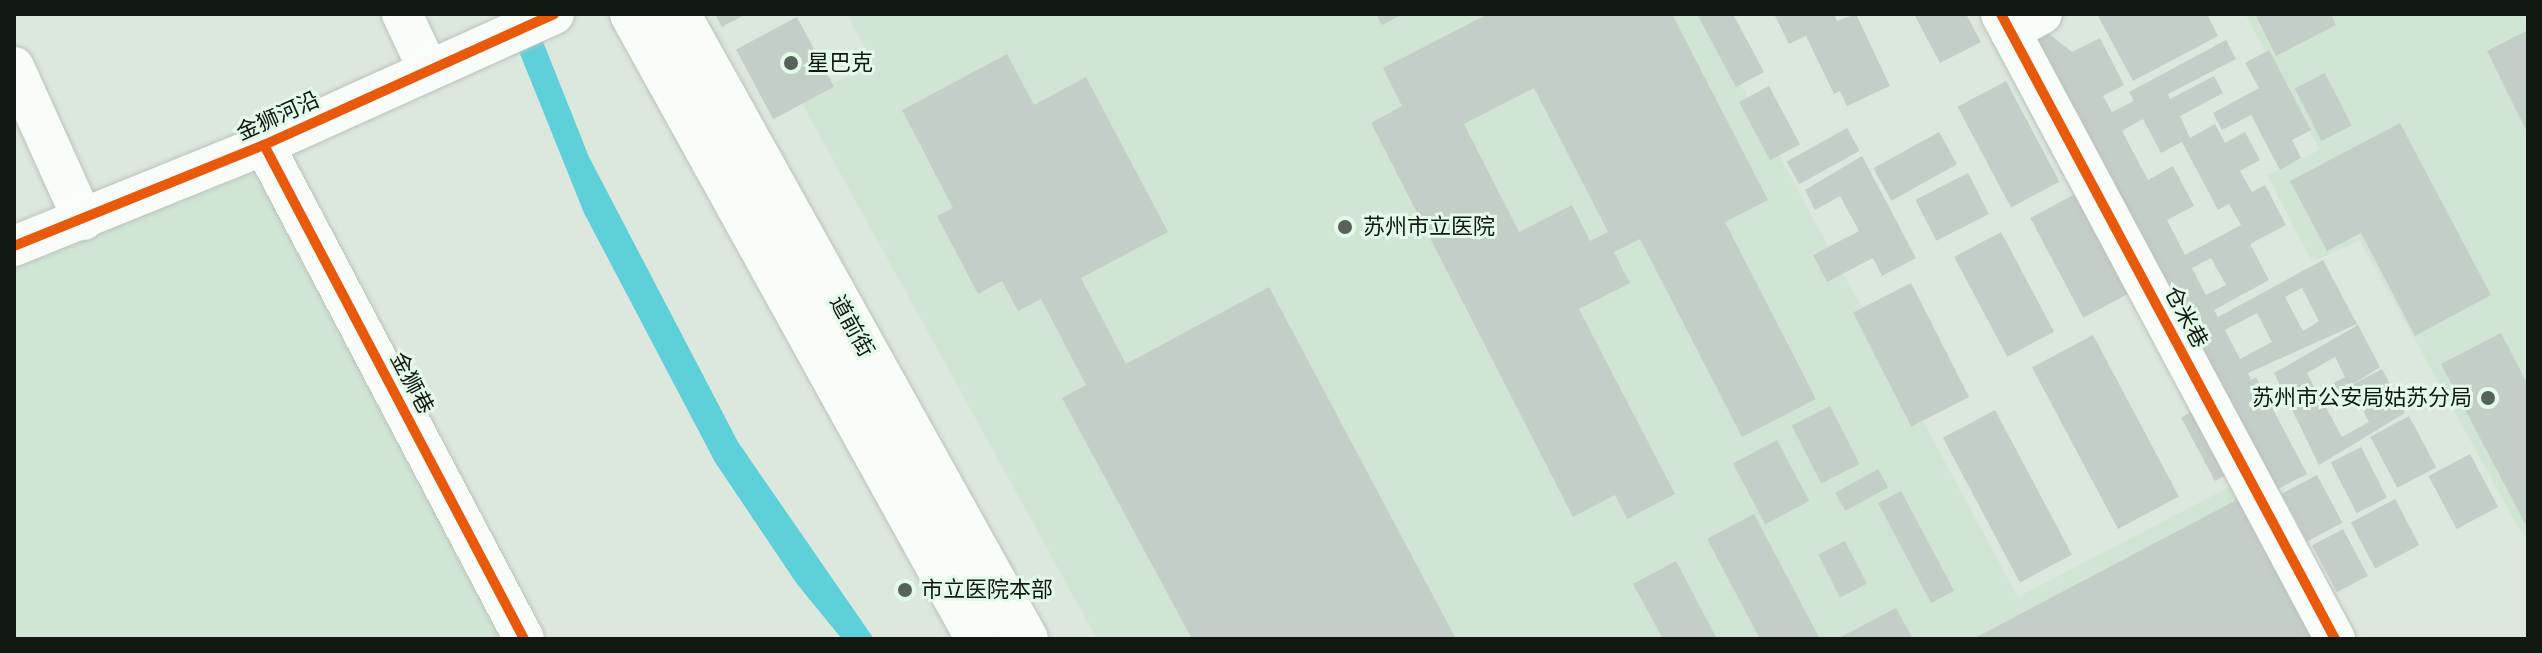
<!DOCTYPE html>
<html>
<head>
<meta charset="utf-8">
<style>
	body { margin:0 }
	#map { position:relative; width:2542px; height:653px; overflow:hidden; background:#dce8de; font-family:"Public Sans","Noto Sans SC",sans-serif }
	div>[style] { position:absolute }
	.built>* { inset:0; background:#d0e5d4 }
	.water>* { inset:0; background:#5ed0da }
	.building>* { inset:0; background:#c4cec8; transform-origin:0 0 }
	.roads { filter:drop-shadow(0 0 2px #bac3bb) drop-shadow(0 0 2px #bac3bb) }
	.minor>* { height:40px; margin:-20px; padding:0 20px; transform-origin:20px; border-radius:20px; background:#fafcfa }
	.major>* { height:44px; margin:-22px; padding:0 22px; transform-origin:22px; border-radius:22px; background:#fafcfa }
	.cycleway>* { height:10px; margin:-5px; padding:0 5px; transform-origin:5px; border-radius:5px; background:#e8590c }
	.dots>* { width:22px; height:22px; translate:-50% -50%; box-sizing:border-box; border:4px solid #e4fae9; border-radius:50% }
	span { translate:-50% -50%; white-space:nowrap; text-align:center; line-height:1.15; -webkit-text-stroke:6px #e4fae9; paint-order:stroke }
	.poi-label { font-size:22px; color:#111813 }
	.left { translate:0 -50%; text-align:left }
	.right { translate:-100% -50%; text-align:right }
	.street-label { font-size:22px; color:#111813 }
	.frame { position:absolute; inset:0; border:16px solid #111813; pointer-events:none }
</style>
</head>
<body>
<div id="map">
	<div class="built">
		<i style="clip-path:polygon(847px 14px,1703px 14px,2018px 597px,2237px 483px,2313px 639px,1097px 639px,800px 100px,873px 63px)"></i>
		<i style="clip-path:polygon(2245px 14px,2528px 14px,2528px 534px,2523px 536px,2360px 240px,2312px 262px,2267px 175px,2320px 150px)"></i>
		<i style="clip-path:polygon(259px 170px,506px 639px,14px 639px,14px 266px)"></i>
	</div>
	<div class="water">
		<i style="clip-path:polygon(504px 14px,532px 14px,589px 157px,738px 442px,874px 639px,842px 639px,797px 584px,715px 462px,584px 213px)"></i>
	</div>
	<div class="building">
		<i style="clip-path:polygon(715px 14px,746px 14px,722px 27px)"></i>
		<i style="clip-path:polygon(1376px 14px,1403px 14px,1382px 25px)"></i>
		<i style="clip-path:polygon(evenodd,1488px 14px,1672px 14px,1768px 200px,1725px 222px,1816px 399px,1742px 437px,1640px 239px,1614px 252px,1630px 283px,1579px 309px,1675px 494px,1627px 519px,1615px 495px,1573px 517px,1371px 123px,1402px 106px,1383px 68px,1488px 14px,1534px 88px,1608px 232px,1590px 241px,1572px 205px,1519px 232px,1464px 124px,1534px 88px)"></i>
		<i style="clip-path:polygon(1697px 14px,1733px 14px,1764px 72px,1736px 87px)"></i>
		<i style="clip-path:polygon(1774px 14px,1834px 14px,1837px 21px,1856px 14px,1890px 86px,1847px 106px,1840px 91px,1834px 94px,1806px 36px,1789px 44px)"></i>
		<i style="clip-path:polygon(1914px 14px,1966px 14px,1981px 42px,1940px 63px)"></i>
		<i style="clip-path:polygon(2097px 14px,2207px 14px,2218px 36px,2133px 81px)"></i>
		<i style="clip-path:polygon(2255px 14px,2331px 14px,2336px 25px,2276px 56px)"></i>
		<i style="left:797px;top:17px;width:79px;height:69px;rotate:62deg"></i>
		<i style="clip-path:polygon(evenodd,2044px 30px,2072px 52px,2100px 38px,2124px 85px,2103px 96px,2112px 112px,2134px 101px,2129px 92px,2226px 40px,2236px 59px,2168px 94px,2170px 99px,2214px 76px,2223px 93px,2180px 116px,2190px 138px,2215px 124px,2225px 143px,2245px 132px,2260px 160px,2240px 171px,2252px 192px,2265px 185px,2286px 225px,2250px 244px,2269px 280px,2214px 310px,2218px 317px,2323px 260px,2357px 324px,2248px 373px,2251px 380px,2256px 377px,2307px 474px,2274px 491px,2076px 111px,2022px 41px,2044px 30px,2143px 119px,2161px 153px,2182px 142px,2218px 210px,2229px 204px,2241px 225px,2185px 255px,2167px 220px,2194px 206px,2173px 166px,2148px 180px,2122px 131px,2143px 119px,2044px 30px,2211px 258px,2226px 285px,2206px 295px,2192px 268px,2211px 258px,2044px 30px,2302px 288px,2319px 321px,2303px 331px,2285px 297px,2302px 288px,2044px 30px,2257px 313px,2272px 342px,2240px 359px,2225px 330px,2257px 313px)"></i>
		<i style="clip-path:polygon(2528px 30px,2528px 134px,2487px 51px)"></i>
		<i style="clip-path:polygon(2269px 50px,2311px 130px,2292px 140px,2301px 158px,2280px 170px,2251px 115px,2222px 130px,2213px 113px,2259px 88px,2245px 63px)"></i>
		<i style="clip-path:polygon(1007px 54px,1034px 105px,1086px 77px,1168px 232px,1081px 278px,1126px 364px,1269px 287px,1456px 639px,1192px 639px,1062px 398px,1086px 385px,1041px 299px,1018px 311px,1002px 281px,978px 294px,937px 216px,953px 208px,902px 110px)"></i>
		<i style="left:2325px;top:73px;width:59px;height:34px;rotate:63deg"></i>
		<i style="left:2006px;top:81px;width:114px;height:55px;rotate:62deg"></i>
		<i style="left:1769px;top:86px;width:66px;height:34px;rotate:62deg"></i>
		<i style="clip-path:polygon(2400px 123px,2491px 295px,2415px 336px,2361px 233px,2327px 251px,2290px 181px)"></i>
		<i style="left:1847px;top:128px;width:26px;height:69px;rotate:61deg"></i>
		<i style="left:1939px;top:132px;width:37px;height:75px;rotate:61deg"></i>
		<i style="clip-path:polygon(1862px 156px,1916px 258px,1882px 276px,1873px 258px,1827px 282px,1813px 255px,1859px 231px,1840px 196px,1815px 210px,1805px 190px)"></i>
		<i style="left:1968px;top:173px;width:46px;height:59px;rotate:63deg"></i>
		<i style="left:2077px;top:193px;width:113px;height:53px;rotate:62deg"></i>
		<i style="left:2001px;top:232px;width:113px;height:53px;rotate:62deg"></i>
		<i style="left:1911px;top:283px;width:128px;height:65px;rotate:63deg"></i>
		<i style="clip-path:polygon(evenodd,2358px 325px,2380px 367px,2350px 386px,2382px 369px,2405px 413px,2319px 465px,2274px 373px,2358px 325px,2335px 357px,2345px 377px,2317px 392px,2307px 373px,2335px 357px,2358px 325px,2352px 390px,2369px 422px,2342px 437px,2324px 404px,2352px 390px)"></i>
		<i style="clip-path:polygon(2501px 333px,2528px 385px,2528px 529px,2441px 364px)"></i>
		<i style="left:2093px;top:335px;width:183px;height:69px;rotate:62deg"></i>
		<i style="left:1830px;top:406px;width:65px;height:43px;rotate:63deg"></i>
		<i style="left:2197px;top:409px;width:72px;height:18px;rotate:62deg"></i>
		<i style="left:1995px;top:410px;width:164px;height:59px;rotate:62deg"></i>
		<i style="left:2409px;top:416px;width:58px;height:44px;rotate:62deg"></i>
		<i style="left:1777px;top:440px;width:69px;height:50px;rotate:62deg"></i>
		<i style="left:2361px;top:447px;width:57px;height:34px;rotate:63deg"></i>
		<i style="left:2470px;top:454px;width:60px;height:47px;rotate:62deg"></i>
		<i style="left:1878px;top:469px;width:21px;height:49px;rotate:61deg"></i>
		<i style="left:2317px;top:475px;width:54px;height:40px;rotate:62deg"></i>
		<i style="left:1901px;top:491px;width:113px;height:26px;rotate:62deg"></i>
		<i style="clip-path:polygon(2244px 496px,2319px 639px,1973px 639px)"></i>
		<i style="left:2395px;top:499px;width:52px;height:50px;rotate:62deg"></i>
		<i style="clip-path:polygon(1754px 514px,1820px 639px,1760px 639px,1707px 539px)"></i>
		<i style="left:2343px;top:529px;width:53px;height:35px;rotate:62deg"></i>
		<i style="left:1845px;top:541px;width:48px;height:30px;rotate:63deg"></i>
		<i style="clip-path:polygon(1676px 561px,1717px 639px,1663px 639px,1633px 584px)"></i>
		<i style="clip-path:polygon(1896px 608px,1913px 639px,1837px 639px)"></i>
	</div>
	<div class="roads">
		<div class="minor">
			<i style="left:402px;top:14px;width:61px;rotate:64.7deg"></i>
			<i style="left:2001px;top:14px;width:709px;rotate:61.88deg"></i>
			<i style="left:2010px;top:31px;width:36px;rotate:-28deg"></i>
			<i style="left:14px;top:67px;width:168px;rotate:65.7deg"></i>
			<i style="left:264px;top:145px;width:558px;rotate:62.24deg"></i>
			<i style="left:14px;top:246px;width:270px;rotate:-22deg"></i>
			<i style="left:264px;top:145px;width:318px;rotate:-24.3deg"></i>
		</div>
		<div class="major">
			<i style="left:632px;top:14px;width:714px;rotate:61.03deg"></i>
			<i style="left:678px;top:14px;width:715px;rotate:60.89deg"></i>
		</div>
	</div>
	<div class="cycleway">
		<i style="left:2001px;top:14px;width:709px;rotate:61.88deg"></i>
		<i style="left:264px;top:145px;width:558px;rotate:62.24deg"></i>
		<i style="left:14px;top:246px;width:270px;rotate:-22deg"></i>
		<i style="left:264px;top:145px;width:318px;rotate:-24.3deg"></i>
	</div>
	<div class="dots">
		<i style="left:791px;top:63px;background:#58615a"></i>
		<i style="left:1345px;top:227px;background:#58615a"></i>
		<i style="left:2488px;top:398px;background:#58615a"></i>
		<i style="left:905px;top:590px;background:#58615a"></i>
	</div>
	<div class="poi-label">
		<span class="left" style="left:807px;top:63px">星巴克</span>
		<span class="left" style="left:1363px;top:227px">苏州市立医院</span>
		<span class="right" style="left:2472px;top:398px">苏州市公安局姑苏分局</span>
		<span class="left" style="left:921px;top:590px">市立医院本部</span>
	</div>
	<div class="street-label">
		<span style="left:278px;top:116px;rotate:-24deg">金狮河沿</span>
		<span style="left:2186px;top:317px;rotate:62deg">仓米巷</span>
		<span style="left:852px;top:326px;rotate:61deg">道前街</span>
		<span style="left:412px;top:383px;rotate:62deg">金狮巷</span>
	</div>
	<div class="frame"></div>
</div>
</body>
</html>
